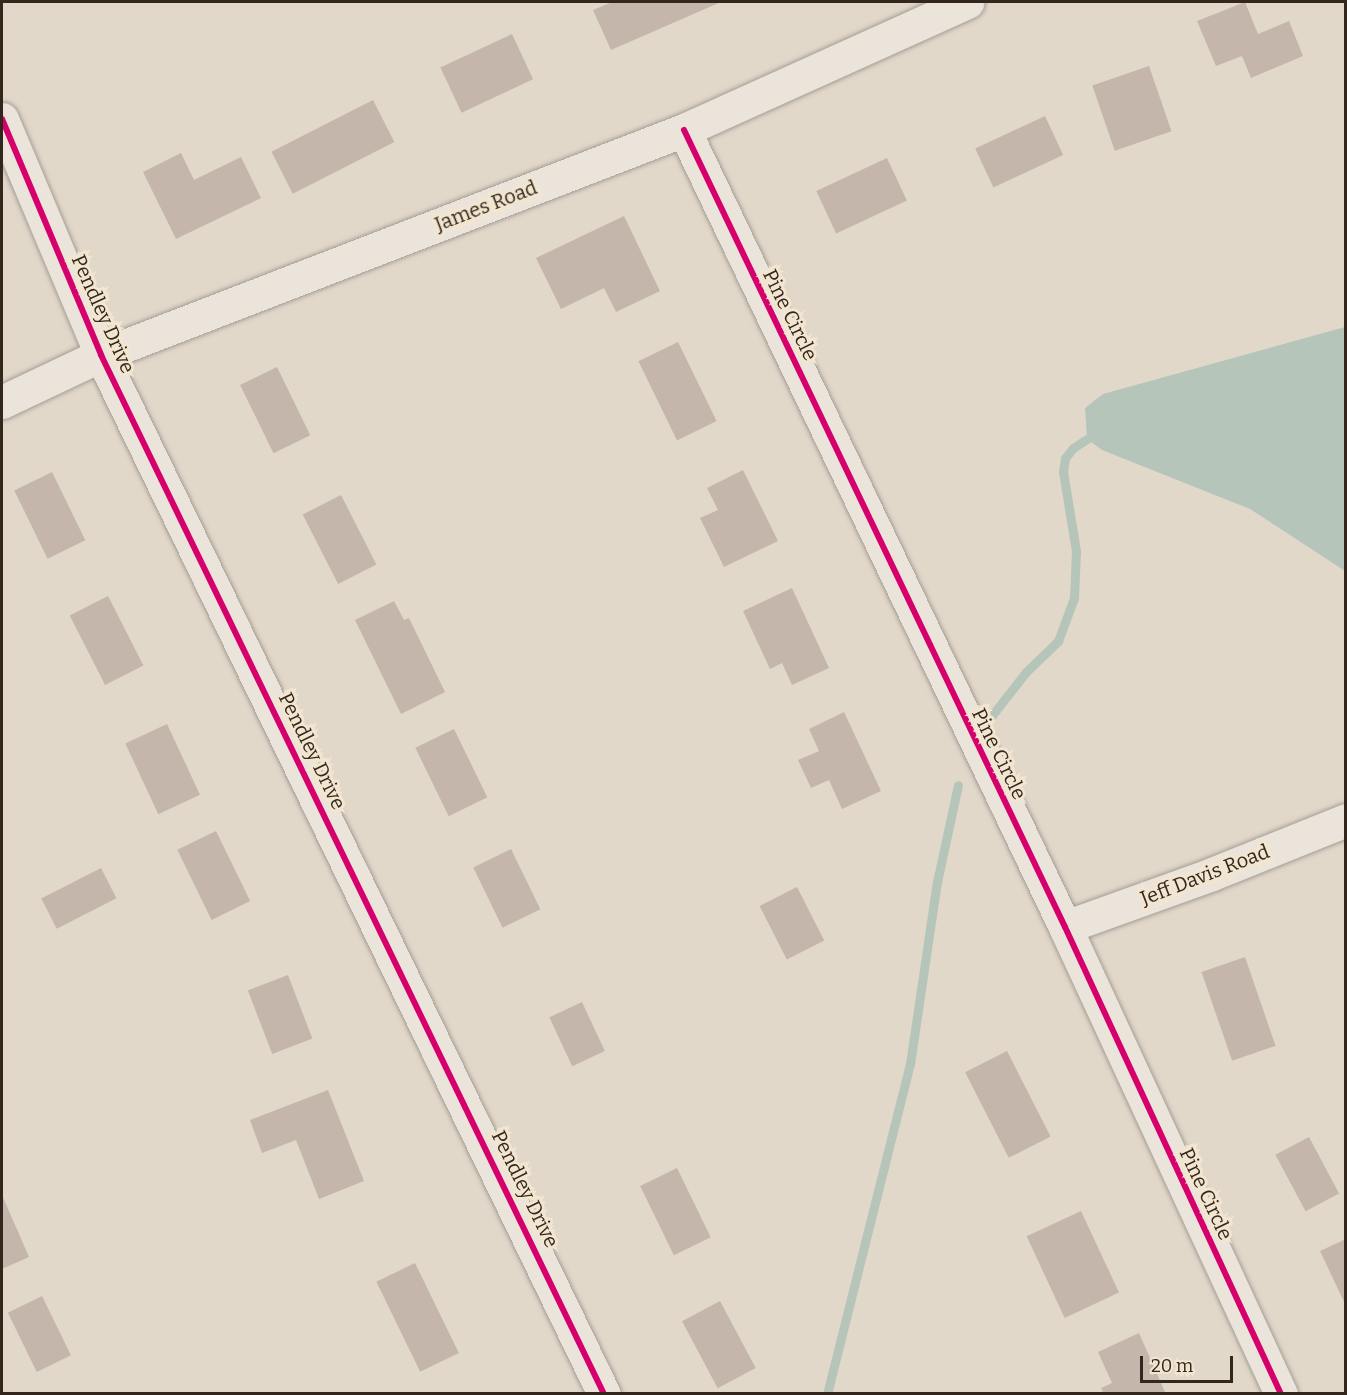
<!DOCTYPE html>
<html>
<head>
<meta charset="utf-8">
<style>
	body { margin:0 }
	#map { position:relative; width:1347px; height:1395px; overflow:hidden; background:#e1d8ca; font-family:Bitter,serif }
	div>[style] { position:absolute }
	.water>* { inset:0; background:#b6c5ba }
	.stream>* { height:9px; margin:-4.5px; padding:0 4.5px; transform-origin:4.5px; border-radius:4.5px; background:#b6c5ba }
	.building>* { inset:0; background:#c4b6ab; transform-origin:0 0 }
	.roads { filter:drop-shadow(0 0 2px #a69d94) drop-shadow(0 0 2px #a69d94) }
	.street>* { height:33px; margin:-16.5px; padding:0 16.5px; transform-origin:16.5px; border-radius:16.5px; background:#eae4db }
	.secondary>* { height:33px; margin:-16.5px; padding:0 16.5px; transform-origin:16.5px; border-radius:16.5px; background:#eae4db }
	.cycleway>* { height:6px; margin:-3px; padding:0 3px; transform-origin:3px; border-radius:3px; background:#d6006c }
	span { translate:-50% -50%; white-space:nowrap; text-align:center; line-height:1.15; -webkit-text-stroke:6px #f2e6d0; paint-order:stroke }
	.street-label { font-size:20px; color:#33261d }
	.frame { position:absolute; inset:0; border:3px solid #33261d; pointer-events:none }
	.scale { position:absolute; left:1140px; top:1356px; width:93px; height:27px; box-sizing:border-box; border:3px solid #33261d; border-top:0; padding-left:8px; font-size:18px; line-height:21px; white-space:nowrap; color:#33261d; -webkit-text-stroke:4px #f2e6d0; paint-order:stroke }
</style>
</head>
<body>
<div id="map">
	<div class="water">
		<i style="clip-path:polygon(1345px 327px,1345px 571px,1250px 509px,1102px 450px,1087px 439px,1085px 408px,1103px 394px)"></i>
	</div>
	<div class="stream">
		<i style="left:990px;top:718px;width:58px;rotate:-52deg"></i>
		<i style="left:1026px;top:672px;width:45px;rotate:-44.1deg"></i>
		<i style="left:1058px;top:641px;width:46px;rotate:-69.6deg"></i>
		<i style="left:1074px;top:598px;width:47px;rotate:-87.6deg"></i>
		<i style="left:1076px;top:551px;width:80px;rotate:-99.3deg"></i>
		<i style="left:1063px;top:472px;width:14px;rotate:-82deg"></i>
		<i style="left:1065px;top:458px;width:13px;rotate:-51deg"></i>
		<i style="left:1073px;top:448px;width:17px;rotate:-33deg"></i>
		<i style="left:827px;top:1394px;width:340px;rotate:-75.9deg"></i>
		<i style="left:910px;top:1064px;width:184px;rotate:-81.6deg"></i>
		<i style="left:937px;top:882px;width:99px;rotate:-77.8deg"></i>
	</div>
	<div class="building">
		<i style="clip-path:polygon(612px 2px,721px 2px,611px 50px,593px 10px)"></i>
		<i style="clip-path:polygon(1245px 2px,1258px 34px,1289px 21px,1303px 56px,1251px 78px,1242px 56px,1216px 66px,1197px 21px)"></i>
		<i style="left:512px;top:34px;width:50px;height:79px;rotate:65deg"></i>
		<i style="left:1149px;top:66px;width:69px;height:60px;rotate:71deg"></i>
		<i style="left:373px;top:100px;width:47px;height:114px;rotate:63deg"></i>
		<i style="left:1045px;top:116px;width:43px;height:77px;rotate:65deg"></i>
		<i style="clip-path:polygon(181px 153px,194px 180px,241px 157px,261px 198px,176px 239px,143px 172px)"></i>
		<i style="left:887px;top:158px;width:47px;height:78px;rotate:65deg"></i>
		<i style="clip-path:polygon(624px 216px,660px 291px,616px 312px,604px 288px,561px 309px,536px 258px)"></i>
		<i style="left:678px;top:342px;width:88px;height:44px;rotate:64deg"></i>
		<i style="left:277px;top:367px;width:76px;height:41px;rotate:64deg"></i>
		<i style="clip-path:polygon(743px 470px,778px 541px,724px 567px,700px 518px,718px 510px,707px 488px)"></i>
		<i style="left:52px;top:472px;width:76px;height:42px;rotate:64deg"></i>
		<i style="left:341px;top:495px;width:78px;height:43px;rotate:63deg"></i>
		<i style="clip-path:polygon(792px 588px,829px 668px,792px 685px,782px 663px,770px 669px,743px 611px)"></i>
		<i style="left:108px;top:596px;width:78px;height:43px;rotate:63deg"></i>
		<i style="clip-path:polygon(394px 601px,404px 620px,409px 618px,445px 692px,401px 714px,355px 620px)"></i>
		<i style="clip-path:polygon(844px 712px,881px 791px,842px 809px,829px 780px,811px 788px,798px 760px,819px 751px,809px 729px)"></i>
		<i style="left:167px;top:724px;width:78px;height:46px;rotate:65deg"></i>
		<i style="left:454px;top:729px;width:76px;height:43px;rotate:64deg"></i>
		<i style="left:216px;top:831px;width:78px;height:43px;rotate:64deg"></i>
		<i style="left:511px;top:849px;width:67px;height:42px;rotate:64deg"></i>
		<i style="left:101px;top:868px;width:34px;height:67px;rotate:63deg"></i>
		<i style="left:797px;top:887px;width:60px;height:42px;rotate:63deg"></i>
		<i style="left:1245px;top:957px;width:94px;height:46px;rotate:71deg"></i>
		<i style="left:288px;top:975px;width:68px;height:43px;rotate:69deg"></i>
		<i style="left:582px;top:1002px;width:54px;height:36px;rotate:65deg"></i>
		<i style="left:1007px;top:1051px;width:96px;height:47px;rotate:63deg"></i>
		<i style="clip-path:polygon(328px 1090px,364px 1181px,319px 1199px,296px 1140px,262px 1153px,250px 1120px)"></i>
		<i style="left:1309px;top:1137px;width:64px;height:38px;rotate:62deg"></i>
		<i style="left:677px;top:1168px;width:77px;height:41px;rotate:64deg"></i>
		<i style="clip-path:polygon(2px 1195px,29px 1257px,2px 1269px)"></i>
		<i style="left:1081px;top:1211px;width:90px;height:60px;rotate:65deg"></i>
		<i style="clip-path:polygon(1346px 1239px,1346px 1306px,1320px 1251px)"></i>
		<i style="left:415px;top:1263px;width:100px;height:43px;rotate:64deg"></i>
		<i style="left:42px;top:1296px;width:66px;height:38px;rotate:64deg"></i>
		<i style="left:720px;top:1301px;width:76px;height:43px;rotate:62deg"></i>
		<i style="clip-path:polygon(1139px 1333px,1165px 1392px,1104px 1394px,1101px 1388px,1112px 1383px,1098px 1352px)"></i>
	</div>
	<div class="roads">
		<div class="street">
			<i style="left:2px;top:119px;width:256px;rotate:67.2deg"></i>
			<i style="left:101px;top:355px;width:1154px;rotate:64.17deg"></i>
			<i style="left:684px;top:130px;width:883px;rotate:64.45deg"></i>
			<i style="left:1065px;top:927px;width:515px;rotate:65.18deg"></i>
			<i style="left:1065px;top:927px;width:156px;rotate:-19.8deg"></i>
			<i style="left:1212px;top:874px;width:144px;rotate:-21.9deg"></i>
		</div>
		<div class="secondary">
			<i style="left:2px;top:402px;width:110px;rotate:-25.4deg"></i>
			<i style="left:101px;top:355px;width:625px;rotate:-21.1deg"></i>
			<i style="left:684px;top:130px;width:311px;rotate:-24.3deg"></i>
		</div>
	</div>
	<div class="cycleway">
		<i style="left:2px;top:119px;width:256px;rotate:67.2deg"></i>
		<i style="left:101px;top:355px;width:1154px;rotate:64.17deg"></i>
		<i style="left:684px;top:130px;width:883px;rotate:64.45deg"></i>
		<i style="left:1065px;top:927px;width:515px;rotate:65.18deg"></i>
	</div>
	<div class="street-label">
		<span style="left:486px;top:206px;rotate:-21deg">James Road</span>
		<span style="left:103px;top:314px;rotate:66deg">Pendley Drive</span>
		<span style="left:790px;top:315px;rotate:64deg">Pine Circle</span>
		<span style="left:312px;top:751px;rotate:64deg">Pendley Drive</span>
		<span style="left:999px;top:754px;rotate:64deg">Pine Circle</span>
		<span style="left:1205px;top:875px;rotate:-21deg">Jeff Davis Road</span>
		<span style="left:525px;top:1189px;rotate:64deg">Pendley Drive</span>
		<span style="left:1206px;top:1194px;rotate:65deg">Pine Circle</span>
	</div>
	<div class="frame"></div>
	<div class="scale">20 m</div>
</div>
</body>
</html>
